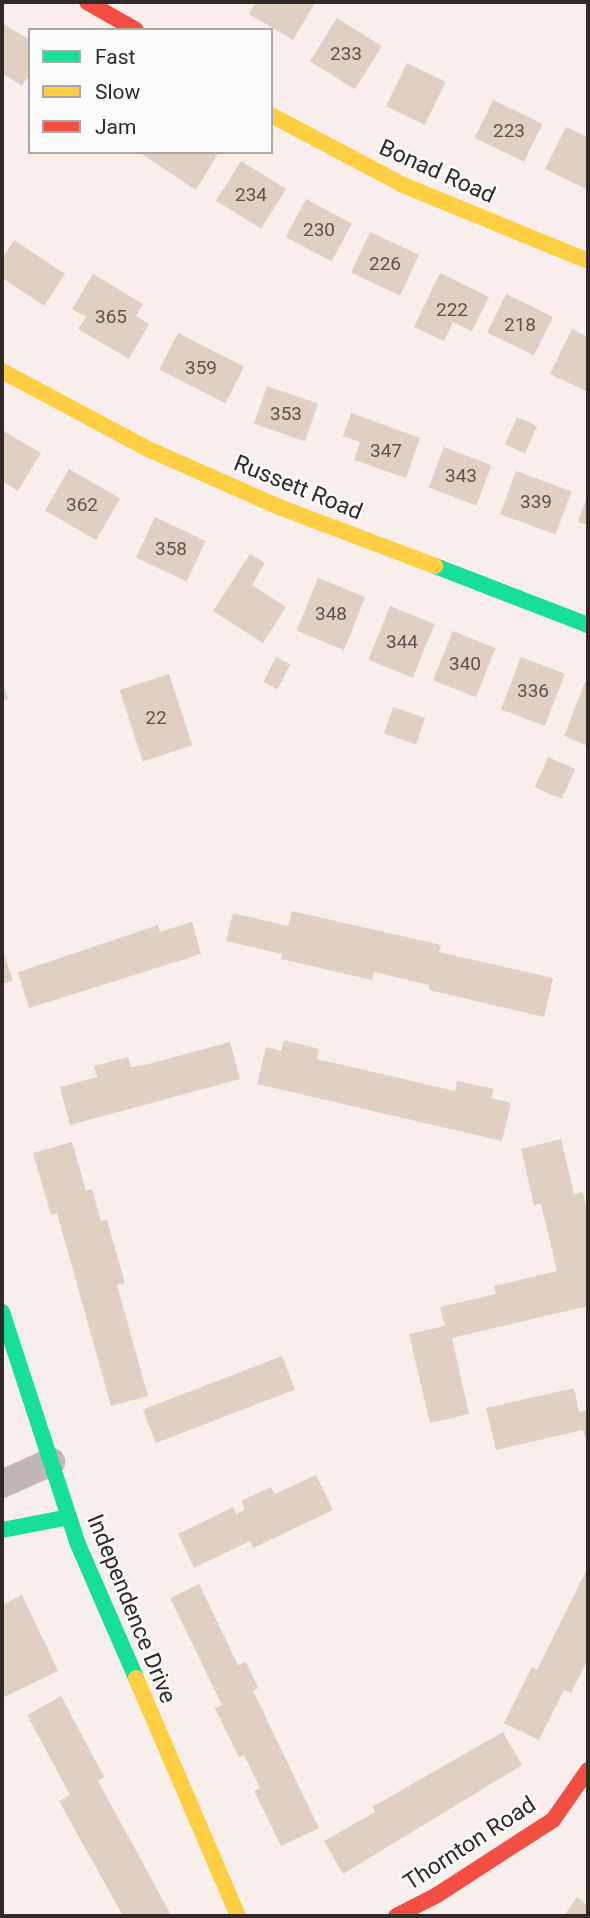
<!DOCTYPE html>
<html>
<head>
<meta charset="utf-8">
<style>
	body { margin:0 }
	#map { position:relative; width:590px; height:1918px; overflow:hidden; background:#f8eeeb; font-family:Roboto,sans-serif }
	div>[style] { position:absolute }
	.building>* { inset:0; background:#e0d0c4; transform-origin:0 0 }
	.street>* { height:28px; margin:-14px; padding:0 14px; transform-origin:14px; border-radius:14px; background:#c2b5b6 }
	.fast>* { height:16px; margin:-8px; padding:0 8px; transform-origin:8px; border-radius:8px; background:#16e098 }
	.slow>* { height:16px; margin:-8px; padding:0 8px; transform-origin:8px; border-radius:8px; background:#ffcf43 }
	.jam>* { height:16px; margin:-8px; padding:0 8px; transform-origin:8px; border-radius:8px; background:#f24e42 }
	span { translate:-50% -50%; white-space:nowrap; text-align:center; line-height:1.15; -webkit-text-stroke:5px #fcfcfc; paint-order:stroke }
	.number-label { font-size:19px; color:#5c534e }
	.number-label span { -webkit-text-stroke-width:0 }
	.street-label { font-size:23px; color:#302927 }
	.frame { position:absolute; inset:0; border:4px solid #302927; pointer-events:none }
	.legend { position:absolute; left:28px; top:28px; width:245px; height:126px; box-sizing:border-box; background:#fcfcfc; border:2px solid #aaa8a7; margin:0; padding:9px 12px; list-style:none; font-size:21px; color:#302927 }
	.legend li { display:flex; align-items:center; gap:14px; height:35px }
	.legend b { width:35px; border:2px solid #aaa8a7 }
</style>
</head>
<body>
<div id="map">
	<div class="building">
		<i style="clip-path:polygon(256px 2px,313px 2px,315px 3px,293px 40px,249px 14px)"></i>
		<i style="left:337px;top:18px;width:53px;height:51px;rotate:32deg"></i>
		<i style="clip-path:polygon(2px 23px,30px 40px,30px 73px,22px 86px,2px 73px)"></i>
		<i style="left:407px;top:63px;width:43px;height:48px;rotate:26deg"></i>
		<i style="left:493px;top:100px;width:55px;height:42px;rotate:26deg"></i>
		<i style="clip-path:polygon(566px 127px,588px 137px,588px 190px,545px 169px)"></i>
		<i style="clip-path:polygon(139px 152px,219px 152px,196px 190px)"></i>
		<i style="left:241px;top:161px;width:53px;height:47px;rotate:32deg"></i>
		<i style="left:306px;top:199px;width:52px;height:43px;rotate:28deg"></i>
		<i style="left:370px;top:232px;width:54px;height:45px;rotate:25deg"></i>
		<i style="clip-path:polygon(14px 240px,65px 274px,44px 306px,2px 278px,2px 259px)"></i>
		<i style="clip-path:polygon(440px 273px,489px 297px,472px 331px,453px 322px,444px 341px,414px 327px)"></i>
		<i style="clip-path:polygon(93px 274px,143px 304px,136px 316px,149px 324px,129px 359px,78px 329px,86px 317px,72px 309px)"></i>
		<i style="left:506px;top:294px;width:52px;height:43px;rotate:26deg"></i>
		<i style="clip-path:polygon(572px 329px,588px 337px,588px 392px,550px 374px)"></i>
		<i style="left:178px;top:333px;width:74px;height:41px;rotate:27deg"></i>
		<i style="left:267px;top:386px;width:54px;height:40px;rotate:19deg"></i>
		<i style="clip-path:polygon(351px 413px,420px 438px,406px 478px,354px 460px,360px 442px,343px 436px)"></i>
		<i style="left:517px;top:417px;width:22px;height:30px;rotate:24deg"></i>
		<i style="clip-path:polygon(2px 430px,41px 453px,18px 491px,2px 481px)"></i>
		<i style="left:444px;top:447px;width:51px;height:43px;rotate:21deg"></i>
		<i style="left:69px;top:469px;width:59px;height:48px;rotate:30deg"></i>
		<i style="left:516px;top:471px;width:59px;height:46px;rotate:20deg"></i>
		<i style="clip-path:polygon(588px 494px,588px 525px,578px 522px)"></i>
		<i style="left:155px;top:517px;width:56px;height:45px;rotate:25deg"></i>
		<i style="clip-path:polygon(250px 554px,265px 563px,252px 585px,286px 607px,263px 643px,213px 611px)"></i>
		<i style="left:318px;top:578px;width:51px;height:57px;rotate:22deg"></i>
		<i style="left:390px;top:606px;width:48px;height:58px;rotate:22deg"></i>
		<i style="left:453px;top:631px;width:46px;height:53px;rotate:22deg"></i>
		<i style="left:276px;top:657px;width:16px;height:28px;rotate:27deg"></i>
		<i style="left:521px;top:657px;width:47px;height:56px;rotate:21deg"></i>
		<i style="left:169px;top:674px;width:75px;height:52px;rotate:72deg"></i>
		<i style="clip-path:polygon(2px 681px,8px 699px,2px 701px)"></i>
		<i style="clip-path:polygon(585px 682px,588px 683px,588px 746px,564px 736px)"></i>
		<i style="left:393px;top:707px;width:34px;height:28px;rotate:19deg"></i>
		<i style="left:548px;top:757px;width:30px;height:33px;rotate:24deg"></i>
		<i style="clip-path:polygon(292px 911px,441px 945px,439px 952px,553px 978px,544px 1017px,429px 990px,429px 985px,374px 972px,372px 980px,281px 959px,282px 954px,226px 941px,233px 913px,288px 926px)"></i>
		<i style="clip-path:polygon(192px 922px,201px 954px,29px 1008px,18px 972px,158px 925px,160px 932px)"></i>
		<i style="clip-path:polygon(2px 948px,13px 981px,2px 984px)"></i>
		<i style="clip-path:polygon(284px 1040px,319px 1049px,317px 1059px,455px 1091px,457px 1081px,494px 1089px,491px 1098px,511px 1103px,502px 1141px,257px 1084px,266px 1047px,281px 1051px)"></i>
		<i style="clip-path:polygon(230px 1042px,240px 1079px,70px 1125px,60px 1087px,97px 1077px,94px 1066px,128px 1057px,131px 1067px,145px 1065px)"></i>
		<i style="clip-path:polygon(561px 1139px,574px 1194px,583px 1192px,588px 1216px,588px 1306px,452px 1338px,469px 1414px,430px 1423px,409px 1334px,445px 1326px,440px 1307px,496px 1294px,494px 1286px,557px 1271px,541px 1204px,534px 1205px,521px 1149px)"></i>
		<i style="clip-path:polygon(72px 1142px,86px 1191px,92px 1189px,101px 1221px,107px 1220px,125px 1283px,117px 1285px,148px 1396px,111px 1406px,57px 1213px,51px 1215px,33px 1153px)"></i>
		<i style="left:282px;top:1356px;width:36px;height:149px;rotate:69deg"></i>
		<i style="clip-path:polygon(574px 1388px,579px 1412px,588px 1410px,588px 1446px,583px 1430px,496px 1450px,486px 1408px)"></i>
		<i style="clip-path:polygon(316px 1475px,333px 1510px,253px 1548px,250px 1541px,194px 1568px,178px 1534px,233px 1507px,236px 1514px,245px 1509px,241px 1501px,271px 1487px,275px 1494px)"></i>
		<i style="clip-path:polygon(588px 1567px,588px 1659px,571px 1693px,564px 1690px,539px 1740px,504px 1723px,532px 1667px,537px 1670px)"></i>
		<i style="clip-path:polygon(199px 1584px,238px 1665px,246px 1662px,258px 1688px,253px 1691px,319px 1828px,281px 1846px,254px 1791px,260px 1788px,244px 1755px,239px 1757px,215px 1708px,222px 1705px,170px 1598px)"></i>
		<i style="clip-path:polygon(22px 1595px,58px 1671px,2px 1698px,2px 1605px)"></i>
		<i style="clip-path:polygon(61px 1696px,104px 1777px,98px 1781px,170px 1913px,164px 1916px,123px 1916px,59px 1801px,70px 1795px,27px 1715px)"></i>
		<i style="clip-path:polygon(503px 1732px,522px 1765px,343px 1874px,324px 1841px,375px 1812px,372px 1807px)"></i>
		<i style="clip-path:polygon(577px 1897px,588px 1906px,588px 1916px,564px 1916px)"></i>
	</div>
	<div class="street">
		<i style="left:2px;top:1484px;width:54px;rotate:-24.2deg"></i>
	</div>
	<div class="fast">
		<i style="left:435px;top:566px;width:164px;rotate:21.1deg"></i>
		<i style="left:2px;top:1312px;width:242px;rotate:71.9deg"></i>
		<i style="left:77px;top:1542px;width:148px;rotate:66.5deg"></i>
		<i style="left:2px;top:1530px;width:68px;rotate:-11deg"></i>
	</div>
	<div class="slow">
		<i style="left:271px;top:115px;width:149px;rotate:27.9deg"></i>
		<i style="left:403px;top:185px;width:200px;rotate:22.3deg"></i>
		<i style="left:2px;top:371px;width:166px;rotate:28.1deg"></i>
		<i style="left:148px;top:449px;width:143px;rotate:23.9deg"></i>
		<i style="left:279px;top:507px;width:167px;rotate:20.7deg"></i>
		<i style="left:136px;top:1678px;width:259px;rotate:66.8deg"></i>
	</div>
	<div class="jam">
		<i style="left:87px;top:2px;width:56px;rotate:29.7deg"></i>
		<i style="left:396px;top:1916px;width:46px;rotate:-27.1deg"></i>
		<i style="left:437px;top:1895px;width:138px;rotate:-32.9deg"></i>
		<i style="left:553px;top:1820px;width:61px;rotate:-55deg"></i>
	</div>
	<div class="number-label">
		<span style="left:346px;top:54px">233</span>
		<span style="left:509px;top:131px">223</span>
		<span style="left:251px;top:195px">234</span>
		<span style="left:319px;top:230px">230</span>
		<span style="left:385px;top:264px">226</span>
		<span style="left:452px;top:310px">222</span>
		<span style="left:111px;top:317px">365</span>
		<span style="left:520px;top:325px">218</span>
		<span style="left:201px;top:368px">359</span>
		<span style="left:286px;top:414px">353</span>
		<span style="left:386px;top:451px">347</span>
		<span style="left:461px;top:476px">343</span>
		<span style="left:536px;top:502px">339</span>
		<span style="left:82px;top:505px">362</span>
		<span style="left:171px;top:549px">358</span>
		<span style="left:331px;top:614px">348</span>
		<span style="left:402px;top:642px">344</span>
		<span style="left:465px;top:664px">340</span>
		<span style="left:533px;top:691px">336</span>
		<span style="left:156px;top:718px">22</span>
	</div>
	<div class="street-label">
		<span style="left:437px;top:172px;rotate:24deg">Bonad Road</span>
		<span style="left:298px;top:488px;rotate:22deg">Russett Road</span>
		<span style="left:131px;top:1609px;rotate:68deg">Independence Drive</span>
		<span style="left:470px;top:1844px;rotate:-33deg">Thornton Road</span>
	</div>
	<div class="frame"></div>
	<ul class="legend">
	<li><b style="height:9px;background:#16e098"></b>Fast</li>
	<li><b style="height:9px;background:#ffcf43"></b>Slow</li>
	<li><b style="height:9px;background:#f24e42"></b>Jam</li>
	</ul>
</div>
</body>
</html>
